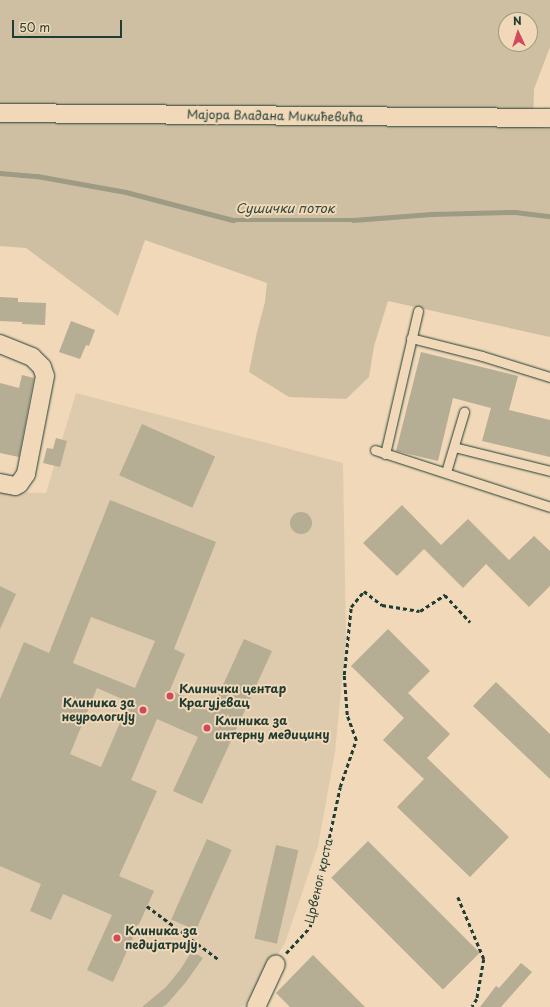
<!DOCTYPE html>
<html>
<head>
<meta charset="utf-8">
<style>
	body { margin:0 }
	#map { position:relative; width:550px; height:1007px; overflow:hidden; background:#f0d8b8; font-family:"Playpen Sans",sans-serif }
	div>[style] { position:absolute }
	.built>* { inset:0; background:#decbad }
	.green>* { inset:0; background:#cebfa2 }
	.stream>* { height:4.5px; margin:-2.25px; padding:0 2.25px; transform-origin:2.25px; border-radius:2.25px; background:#9d9b83 }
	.building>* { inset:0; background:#b5ad94; transform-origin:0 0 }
	.round { border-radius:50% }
	.path>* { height:2.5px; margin-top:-1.25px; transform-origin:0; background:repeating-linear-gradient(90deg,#1f3d34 0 4px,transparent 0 7px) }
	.roads { filter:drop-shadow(0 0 1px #1f3d34) drop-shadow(0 0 1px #1f3d34) }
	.service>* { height:9px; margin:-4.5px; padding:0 4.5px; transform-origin:4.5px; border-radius:4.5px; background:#f0d8b8 }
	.minor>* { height:18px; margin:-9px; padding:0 9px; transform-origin:9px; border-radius:9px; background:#f0d8b8 }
	.dots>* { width:11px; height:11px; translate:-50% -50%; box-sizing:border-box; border:2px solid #f0d8b8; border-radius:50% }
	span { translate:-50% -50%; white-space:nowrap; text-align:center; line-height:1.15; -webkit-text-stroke:4px #f0d8b8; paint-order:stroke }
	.street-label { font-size:12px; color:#1f3d34 }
	.poi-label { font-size:12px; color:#1f3d34; font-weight:700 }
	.left { translate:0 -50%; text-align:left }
	.right { translate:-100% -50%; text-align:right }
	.water-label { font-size:13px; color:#324b40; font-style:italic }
	.north { position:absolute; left:498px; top:12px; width:40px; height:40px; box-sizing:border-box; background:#f0d8b8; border:1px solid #9c9a83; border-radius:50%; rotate:356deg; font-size:11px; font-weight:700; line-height:16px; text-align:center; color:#1f3d34 }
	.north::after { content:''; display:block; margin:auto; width:14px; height:18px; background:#d1495b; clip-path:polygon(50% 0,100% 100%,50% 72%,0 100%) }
	.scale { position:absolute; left:12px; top:20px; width:110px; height:18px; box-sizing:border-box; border:2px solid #1f3d34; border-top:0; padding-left:5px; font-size:12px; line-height:14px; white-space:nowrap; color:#1f3d34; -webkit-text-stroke:3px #f0d8b8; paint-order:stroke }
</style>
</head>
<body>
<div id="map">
	<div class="built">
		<i style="clip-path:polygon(76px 393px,343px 463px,346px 641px,335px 752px,318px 846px,285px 943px,243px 1007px,0 1007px,0 492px,46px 493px)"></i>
	</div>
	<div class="green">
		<i style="clip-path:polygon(evenodd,0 0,550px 0,550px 47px,534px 89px,533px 127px,550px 128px,550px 337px,388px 301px,374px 346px,369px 377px,346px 399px,289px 397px,249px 372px,257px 332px,265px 302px,267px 283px,145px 240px,118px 316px,26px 248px,0 246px,0 0,506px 20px,530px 20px,530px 44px,506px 44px,506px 20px)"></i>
	</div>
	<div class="stream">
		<i style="left:0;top:173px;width:37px;rotate:5deg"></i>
		<i style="left:37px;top:176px;width:90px;rotate:10.2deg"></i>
		<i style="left:126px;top:192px;width:111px;rotate:14.7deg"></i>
		<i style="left:233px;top:220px;width:120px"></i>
		<i style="left:353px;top:220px;width:78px;rotate:-4.4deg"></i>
		<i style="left:431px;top:214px;width:84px;rotate:-1.4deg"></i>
		<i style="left:515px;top:212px;width:35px;rotate:7deg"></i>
	</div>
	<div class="building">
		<i style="clip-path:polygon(0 297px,18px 298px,18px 302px,46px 303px,45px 325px,22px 324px,22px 322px,0 321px)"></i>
		<i style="clip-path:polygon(71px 321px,95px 330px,89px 346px,86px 345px,80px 359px,59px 352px)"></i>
		<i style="clip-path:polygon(421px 352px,518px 376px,509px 410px,550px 420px,550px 457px,482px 441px,491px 408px,453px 398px,438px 461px,396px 451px)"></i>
		<i style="clip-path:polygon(22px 375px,34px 378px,19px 457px,0 453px,0 383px,19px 388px)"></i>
		<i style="left:142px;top:424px;width:80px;height:56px;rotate:24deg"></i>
		<i style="clip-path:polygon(56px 438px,67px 441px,60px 467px,43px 463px,47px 448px,53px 449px)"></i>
		<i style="clip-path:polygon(evenodd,110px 500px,216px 542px,174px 649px,185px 654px,170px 690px,212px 709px,244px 639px,272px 651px,202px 804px,173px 791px,198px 737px,157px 719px,131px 780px,157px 791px,119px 876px,154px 891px,113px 982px,87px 970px,112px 915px,63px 894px,51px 920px,30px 911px,41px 884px,0 866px,0 699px,24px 642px,49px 653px,110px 500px,91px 617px,155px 641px,135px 688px,73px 663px,91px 617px,110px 500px,97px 688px,129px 702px,101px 767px,70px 754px,97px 688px)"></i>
		<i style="clip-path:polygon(402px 505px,441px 545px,468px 519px,509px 560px,534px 536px,550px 551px,550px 586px,529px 607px,486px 564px,463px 588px,424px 549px,397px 576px,363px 543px)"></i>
		<i class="round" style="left:290px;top:512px;width:22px;height:22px"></i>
		<i style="clip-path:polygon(0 586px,16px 594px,0 629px)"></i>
		<i style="clip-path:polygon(388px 629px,430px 671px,408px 693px,450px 734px,427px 758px,509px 837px,470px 877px,397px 807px,424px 779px,383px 740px,404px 718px,351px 666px)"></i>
		<i style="clip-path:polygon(496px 682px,550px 734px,550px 779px,473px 706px)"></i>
		<i style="left:207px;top:839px;width:27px;height:88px;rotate:24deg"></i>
		<i style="left:368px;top:841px;width:158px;height:52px;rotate:45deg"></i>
		<i style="left:276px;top:845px;width:23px;height:96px;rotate:13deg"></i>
		<i style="clip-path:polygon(192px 951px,203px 958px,186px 982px,166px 1005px,162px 1007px,142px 1007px,166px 987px,180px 970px)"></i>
		<i style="clip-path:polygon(313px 955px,365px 1007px,290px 1007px,276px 993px)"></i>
		<i style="clip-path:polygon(521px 963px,532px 972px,501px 1007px,480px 1007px,496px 986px,499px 988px)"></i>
	</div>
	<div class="path">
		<i style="left:458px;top:897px;width:67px;rotate:67.2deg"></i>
		<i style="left:484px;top:959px;width:41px;rotate:99.9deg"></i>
		<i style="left:477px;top:999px;width:9px;rotate:122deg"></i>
		<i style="left:147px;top:906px;width:89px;rotate:36.7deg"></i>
		<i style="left:286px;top:953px;width:35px;rotate:-47deg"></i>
		<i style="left:310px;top:927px;width:143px;rotate:-77.9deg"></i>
		<i style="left:340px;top:787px;width:50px;rotate:-71.2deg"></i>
		<i style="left:356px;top:740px;width:27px;rotate:-110deg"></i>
		<i style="left:347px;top:715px;width:40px;rotate:-94.3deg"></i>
		<i style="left:344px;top:675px;width:68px;rotate:-84.1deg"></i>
		<i style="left:351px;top:607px;width:21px;rotate:-51deg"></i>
		<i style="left:364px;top:591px;width:23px;rotate:38deg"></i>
		<i style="left:382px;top:605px;width:38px;rotate:9deg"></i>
		<i style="left:420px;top:611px;width:30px;rotate:-33deg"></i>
		<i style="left:445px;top:595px;width:37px;rotate:47deg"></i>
	</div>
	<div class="roads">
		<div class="service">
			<i style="left:411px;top:338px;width:73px;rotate:14.2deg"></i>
			<i style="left:482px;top:356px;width:71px;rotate:17.2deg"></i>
			<i style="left:454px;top:447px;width:99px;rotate:14deg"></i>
			<i style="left:375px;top:450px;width:184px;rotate:18deg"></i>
			<i style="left:385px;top:454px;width:147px;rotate:-77deg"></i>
			<i style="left:446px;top:472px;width:63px;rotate:-73.3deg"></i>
		</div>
		<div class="minor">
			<i style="left:0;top:113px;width:550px;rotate:0.52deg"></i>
			<i style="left:0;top:344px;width:35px;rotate:22deg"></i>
			<i style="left:32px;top:357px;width:14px;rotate:45deg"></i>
			<i style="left:42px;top:367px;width:9px;rotate:72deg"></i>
			<i style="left:45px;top:376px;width:100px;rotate:101deg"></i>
			<i style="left:26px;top:474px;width:12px;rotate:125deg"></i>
			<i style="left:19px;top:484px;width:4px;rotate:153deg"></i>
			<i style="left:15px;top:486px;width:15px;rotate:-169deg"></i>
			<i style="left:256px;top:1007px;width:47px;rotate:-65.1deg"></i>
		</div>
	</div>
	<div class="dots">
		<i style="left:170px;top:696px;background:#d1495b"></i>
		<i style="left:143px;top:710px;background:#d1495b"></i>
		<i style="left:207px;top:728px;background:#d1495b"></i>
		<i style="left:117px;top:938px;background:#d1495b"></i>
	</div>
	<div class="street-label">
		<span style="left:275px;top:116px;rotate:1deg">Мајора Владана Микићевића</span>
		<span style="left:319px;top:881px;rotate:-77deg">Црвеног крста</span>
	</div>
	<div class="poi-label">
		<span class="left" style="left:179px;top:696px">Клинички центар<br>Крагујевац</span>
		<span class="right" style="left:135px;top:710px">Клиника за<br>неурологију</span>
		<span class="left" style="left:215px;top:728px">Клиника за<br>интерну медицину</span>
		<span class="left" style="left:125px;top:938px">Клиника за<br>педијатрију</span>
	</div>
	<div class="water-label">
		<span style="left:285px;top:208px">Сушички поток</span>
	</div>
	<div class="north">N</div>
	<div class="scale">50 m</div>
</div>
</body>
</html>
